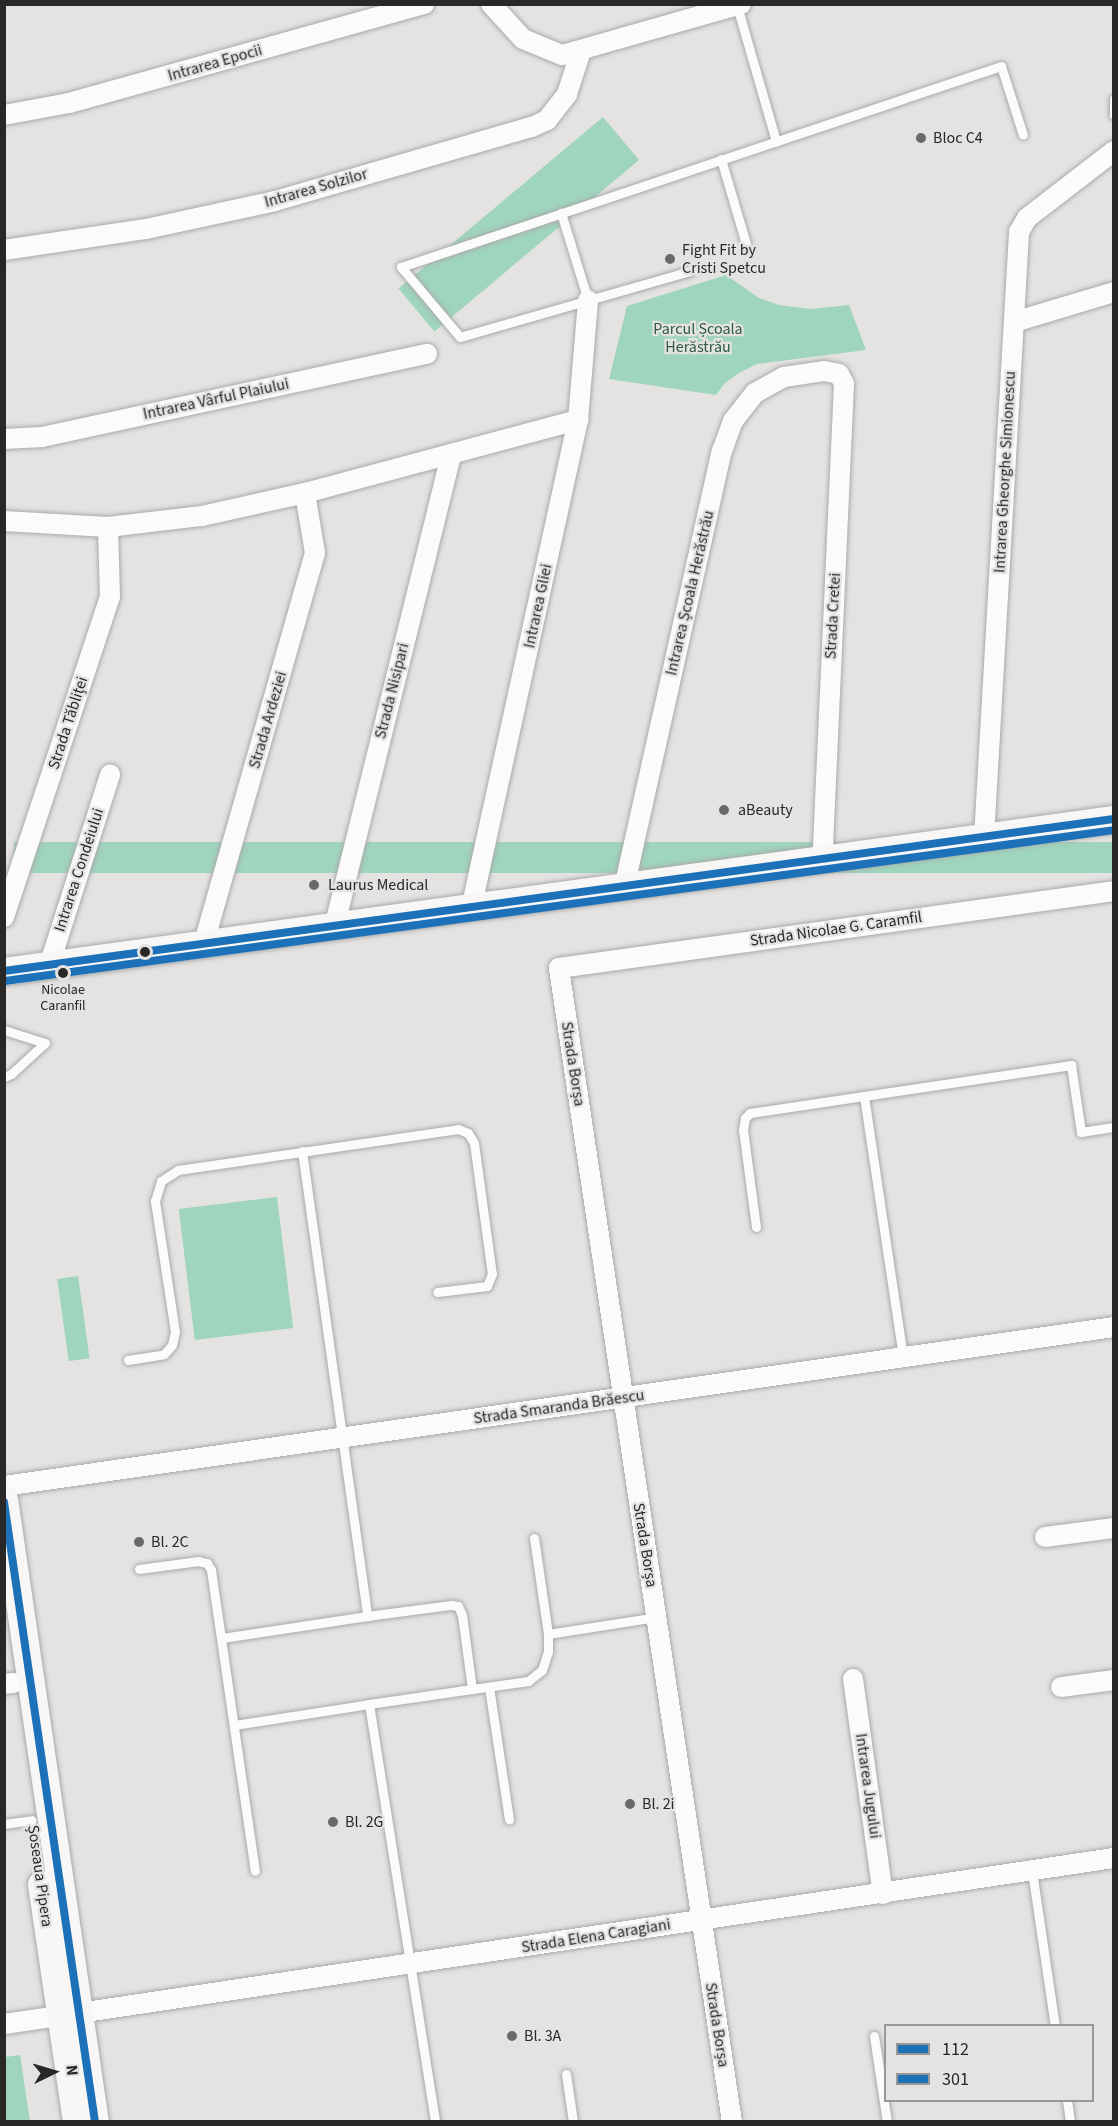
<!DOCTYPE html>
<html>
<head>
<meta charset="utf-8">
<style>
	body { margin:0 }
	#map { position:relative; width:1118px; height:2126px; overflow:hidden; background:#e4e3e2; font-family:"Source Sans 3",sans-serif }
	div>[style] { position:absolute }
	.green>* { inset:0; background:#9fd4bd; transform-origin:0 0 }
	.roads { filter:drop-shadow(0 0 2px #aaaaa9) drop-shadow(0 0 2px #aaaaa9) }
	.service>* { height:9px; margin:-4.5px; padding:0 4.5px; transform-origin:4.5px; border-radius:4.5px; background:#fbfbfb }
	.minor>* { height:20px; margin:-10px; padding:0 10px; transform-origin:10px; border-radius:10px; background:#fbfbfb }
	.secondary>* { height:27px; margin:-13.5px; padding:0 13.5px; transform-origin:13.5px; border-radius:13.5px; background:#f8f7f6 }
	.bus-1>* { height:8px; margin:-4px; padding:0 4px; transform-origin:4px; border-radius:4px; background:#1d71b8 }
	.bus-2>* { height:8px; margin:-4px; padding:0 4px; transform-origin:4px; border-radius:4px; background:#1d71b8 }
	.dots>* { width:16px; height:16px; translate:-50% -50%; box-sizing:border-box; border:3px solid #e5e3e1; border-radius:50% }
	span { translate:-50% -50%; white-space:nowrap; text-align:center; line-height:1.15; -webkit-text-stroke:4.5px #e5e3e1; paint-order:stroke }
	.bus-label { font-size:14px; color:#292827 }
	.street-label { font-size:16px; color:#292827 }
	.poi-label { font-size:16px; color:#292827 }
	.left { translate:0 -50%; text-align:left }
	.park-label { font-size:16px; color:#2b5a46 }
	.frame { position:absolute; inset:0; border:6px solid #292827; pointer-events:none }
	.legend { position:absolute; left:884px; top:2024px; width:210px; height:78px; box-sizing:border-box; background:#e5e3e1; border:2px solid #9a9897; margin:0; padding:8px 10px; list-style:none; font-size:18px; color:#292827 }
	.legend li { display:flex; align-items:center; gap:12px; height:30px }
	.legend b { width:30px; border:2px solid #9a9897 }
	.north { position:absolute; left:24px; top:2042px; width:60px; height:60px; -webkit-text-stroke:4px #e5e3e1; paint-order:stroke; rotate:85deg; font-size:16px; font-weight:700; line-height:24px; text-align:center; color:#292827 }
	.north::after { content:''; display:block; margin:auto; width:21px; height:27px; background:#292827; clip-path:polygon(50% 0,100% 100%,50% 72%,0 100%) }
</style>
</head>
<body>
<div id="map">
	<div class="green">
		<i style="left:603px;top:117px;width:56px;height:267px;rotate:50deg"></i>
		<i style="clip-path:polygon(726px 275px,759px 298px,779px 305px,810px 309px,849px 305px,866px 350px,757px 364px,739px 373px,725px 383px,716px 395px,609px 379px,627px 306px)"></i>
		<i style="left:1113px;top:842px;width:31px;height:1099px;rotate:90deg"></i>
		<i style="left:277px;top:1197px;width:132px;height:99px;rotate:83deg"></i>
		<i style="left:78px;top:1276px;width:83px;height:21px;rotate:82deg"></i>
		<i style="clip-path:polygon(20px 2055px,30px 2121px,5px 2121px,5px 2057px)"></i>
	</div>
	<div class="roads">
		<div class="service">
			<i style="left:737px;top:6px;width:141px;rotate:73.9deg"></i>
			<i style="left:1114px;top:99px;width:16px;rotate:90deg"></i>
			<i style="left:721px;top:159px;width:89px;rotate:73.6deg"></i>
			<i style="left:561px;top:213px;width:91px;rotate:72.8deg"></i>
			<i style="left:690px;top:271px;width:239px;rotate:164deg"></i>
			<i style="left:460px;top:337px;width:92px;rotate:-130.1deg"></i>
			<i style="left:401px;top:267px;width:633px;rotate:-18.52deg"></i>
			<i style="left:1001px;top:66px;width:72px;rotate:72.3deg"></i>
			<i style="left:4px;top:1030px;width:43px;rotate:17.6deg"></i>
			<i style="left:4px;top:1077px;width:8px;rotate:-23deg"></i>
			<i style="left:11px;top:1074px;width:46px;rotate:-42.4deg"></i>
			<i style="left:864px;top:1096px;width:264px;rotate:81.5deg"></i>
			<i style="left:302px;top:1151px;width:470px;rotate:82deg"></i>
			<i style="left:756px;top:1227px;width:98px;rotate:-97.6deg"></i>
			<i style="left:743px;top:1130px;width:12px;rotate:-81deg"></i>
			<i style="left:745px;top:1118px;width:7px;rotate:-45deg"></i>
			<i style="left:750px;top:1113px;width:325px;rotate:-8.5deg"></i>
			<i style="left:1071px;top:1065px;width:68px;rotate:81.5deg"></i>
			<i style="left:1081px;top:1132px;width:33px;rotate:-9deg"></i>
			<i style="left:128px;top:1360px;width:36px;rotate:-9deg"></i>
			<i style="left:164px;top:1354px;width:12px;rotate:-48deg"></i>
			<i style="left:172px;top:1345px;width:13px;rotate:-77deg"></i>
			<i style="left:175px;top:1332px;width:133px;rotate:-98.7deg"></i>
			<i style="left:155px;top:1201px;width:21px;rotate:-73deg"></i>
			<i style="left:161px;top:1181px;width:20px;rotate:-33deg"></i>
			<i style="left:178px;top:1170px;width:283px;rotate:-8.3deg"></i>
			<i style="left:458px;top:1129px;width:11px;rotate:22deg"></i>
			<i style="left:468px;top:1133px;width:12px;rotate:59deg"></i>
			<i style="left:474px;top:1143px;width:132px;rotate:82.2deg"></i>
			<i style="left:492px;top:1274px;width:13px;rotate:113deg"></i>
			<i style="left:487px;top:1286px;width:50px;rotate:173.2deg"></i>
			<i style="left:139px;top:1569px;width:60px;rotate:-7.7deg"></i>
			<i style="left:198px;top:1561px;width:9px;rotate:13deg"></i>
			<i style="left:207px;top:1563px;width:8px;rotate:60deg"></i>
			<i style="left:211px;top:1570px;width:304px;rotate:81.7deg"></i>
			<i style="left:548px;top:1634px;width:109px;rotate:-8.9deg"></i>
			<i style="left:222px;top:1638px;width:147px;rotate:-8.6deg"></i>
			<i style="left:367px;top:1616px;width:85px;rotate:-7.5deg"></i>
			<i style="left:451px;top:1605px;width:7px;rotate:8deg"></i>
			<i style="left:458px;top:1606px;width:10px;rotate:66deg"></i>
			<i style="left:462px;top:1615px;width:75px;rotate:82.3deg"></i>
			<i style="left:472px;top:1689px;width:104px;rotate:171.7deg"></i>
			<i style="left:489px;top:1687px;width:134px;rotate:81.4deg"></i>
			<i style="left:472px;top:1689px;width:57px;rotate:-8.1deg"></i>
			<i style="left:528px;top:1681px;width:18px;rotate:-38deg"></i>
			<i style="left:542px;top:1670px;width:19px;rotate:-72deg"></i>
			<i style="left:548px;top:1652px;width:18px;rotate:-90deg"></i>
			<i style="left:548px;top:1634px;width:97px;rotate:-98.3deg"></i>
			<i style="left:234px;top:1725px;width:137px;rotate:-8.8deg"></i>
			<i style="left:369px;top:1704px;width:423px;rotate:81deg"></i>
			<i style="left:4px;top:1824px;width:28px;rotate:-8deg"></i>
			<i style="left:1032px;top:1871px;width:157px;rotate:81.6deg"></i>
			<i style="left:874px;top:2036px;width:87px;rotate:81.4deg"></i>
			<i style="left:566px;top:2074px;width:49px;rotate:81.7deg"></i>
			<i style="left:1067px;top:2100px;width:22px;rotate:82deg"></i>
		</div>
		<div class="minor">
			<i style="left:491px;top:4px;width:47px;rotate:47.6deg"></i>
			<i style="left:523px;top:39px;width:42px;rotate:22.3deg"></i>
			<i style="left:562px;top:55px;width:186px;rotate:-15.9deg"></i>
			<i style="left:4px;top:115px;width:66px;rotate:-10.5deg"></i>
			<i style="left:69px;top:103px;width:369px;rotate:-15.6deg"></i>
			<i style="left:4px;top:250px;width:144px;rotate:-8.4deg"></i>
			<i style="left:146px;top:229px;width:132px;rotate:-12.2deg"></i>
			<i style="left:275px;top:201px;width:267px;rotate:-16.1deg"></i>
			<i style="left:532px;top:127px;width:17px;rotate:-25deg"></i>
			<i style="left:547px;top:120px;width:33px;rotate:-52deg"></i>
			<i style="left:567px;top:94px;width:45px;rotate:-72deg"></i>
			<i style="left:1014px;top:322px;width:104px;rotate:-16.7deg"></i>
			<i style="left:4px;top:439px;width:38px;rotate:-3deg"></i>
			<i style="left:42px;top:437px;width:394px;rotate:-12.2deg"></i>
			<i style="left:4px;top:521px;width:104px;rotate:3.3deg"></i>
			<i style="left:108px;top:527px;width:95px;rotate:-6.7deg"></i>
			<i style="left:202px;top:516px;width:106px;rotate:-12.6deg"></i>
			<i style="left:305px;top:493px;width:283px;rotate:-15deg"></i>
			<i style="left:984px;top:838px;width:607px;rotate:-86.69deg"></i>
			<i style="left:1019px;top:232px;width:16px;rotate:-60deg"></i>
			<i style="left:1027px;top:218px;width:110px;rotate:-37.6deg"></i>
			<i style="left:624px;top:888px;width:448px;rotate:-77.4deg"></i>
			<i style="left:722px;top:451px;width:32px;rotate:-70deg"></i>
			<i style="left:733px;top:421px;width:36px;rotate:-52deg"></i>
			<i style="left:755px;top:393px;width:33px;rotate:-29deg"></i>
			<i style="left:784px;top:377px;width:40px;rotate:-8.5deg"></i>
			<i style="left:824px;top:371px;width:15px;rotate:11deg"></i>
			<i style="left:839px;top:374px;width:11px;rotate:63deg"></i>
			<i style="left:844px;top:384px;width:477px;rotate:92.6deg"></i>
			<i style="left:471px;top:909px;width:501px;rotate:-77.66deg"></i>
			<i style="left:578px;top:420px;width:120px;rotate:-85.2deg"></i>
			<i style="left:4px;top:917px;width:338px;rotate:-71.7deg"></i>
			<i style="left:110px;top:596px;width:69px;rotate:-91.7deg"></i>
			<i style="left:334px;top:928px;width:488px;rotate:-76.1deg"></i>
			<i style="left:203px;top:946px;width:409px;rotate:-74.1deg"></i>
			<i style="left:315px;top:553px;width:61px;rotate:-99.5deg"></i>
			<i style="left:49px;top:966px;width:201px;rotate:-72.3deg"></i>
			<i style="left:4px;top:1486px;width:1121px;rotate:-8.15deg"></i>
			<i style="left:1045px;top:1537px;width:70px;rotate:-7.4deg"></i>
			<i style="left:853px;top:1679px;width:217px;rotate:82.1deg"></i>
			<i style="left:4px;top:1684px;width:9px;rotate:-6deg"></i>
			<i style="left:1061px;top:1687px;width:53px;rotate:-7.5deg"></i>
			<i style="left:79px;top:2013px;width:1047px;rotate:-8.52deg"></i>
			<i style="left:4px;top:2024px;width:56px;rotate:-8.3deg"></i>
			<i style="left:732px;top:2122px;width:1167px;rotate:-98.53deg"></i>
			<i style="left:559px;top:968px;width:560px;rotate:-7.9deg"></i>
		</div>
		<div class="secondary">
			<i style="left:4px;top:971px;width:1120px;rotate:-7.8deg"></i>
			<i style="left:4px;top:1499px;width:630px;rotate:81.69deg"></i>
			<i style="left:41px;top:1884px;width:241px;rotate:81.6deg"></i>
		</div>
	</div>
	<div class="bus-1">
		<i style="left:4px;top:971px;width:1120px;rotate:-7.8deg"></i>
		<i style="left:4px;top:1502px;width:627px;rotate:81.65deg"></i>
	</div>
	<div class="bus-2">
		<i style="left:5px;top:981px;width:1119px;rotate:-7.75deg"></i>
	</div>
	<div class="dots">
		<i style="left:921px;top:138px;background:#6a6968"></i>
		<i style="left:670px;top:259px;background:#6a6968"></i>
		<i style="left:724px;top:810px;background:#6a6968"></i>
		<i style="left:314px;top:885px;background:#6a6968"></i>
		<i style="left:145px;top:952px;background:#292827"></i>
		<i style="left:63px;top:973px;background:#292827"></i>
		<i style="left:139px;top:1542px;background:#6a6968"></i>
		<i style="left:630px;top:1804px;background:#6a6968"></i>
		<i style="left:333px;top:1822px;background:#6a6968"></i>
		<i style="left:512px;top:2036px;background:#6a6968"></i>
	</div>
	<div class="bus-label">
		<span style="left:63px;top:998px">Nicolae<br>Caranfil</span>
	</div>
	<div class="street-label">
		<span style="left:215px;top:63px;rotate:-16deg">Intrarea Epocii</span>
		<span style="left:316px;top:188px;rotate:-16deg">Intrarea Solzilor</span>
		<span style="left:216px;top:399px;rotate:-12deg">Intrarea Vârful Plaiului</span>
		<span style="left:1005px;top:472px;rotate:-87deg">Intrarea Gheorghe Simionescu</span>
		<span style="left:690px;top:593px;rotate:-77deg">Intrarea Școala Herăstrău</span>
		<span style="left:538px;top:606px;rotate:-78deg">Intrarea Gliei</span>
		<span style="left:833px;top:616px;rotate:-87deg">Strada Cretei</span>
		<span style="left:392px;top:691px;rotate:-76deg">Strada Nisipari</span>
		<span style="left:268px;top:720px;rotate:-74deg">Strada Ardeziei</span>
		<span style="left:68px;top:723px;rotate:-72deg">Strada Tăbliței</span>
		<span style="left:79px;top:870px;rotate:-72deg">Intrarea Condeiului</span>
		<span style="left:836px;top:929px;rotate:-8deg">Strada Nicolae G. Caramfil</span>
		<span style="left:573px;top:1064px;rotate:81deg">Strada Borșa</span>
		<span style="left:559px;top:1407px;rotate:-8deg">Strada Smaranda Brăescu</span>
		<span style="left:645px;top:1545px;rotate:81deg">Strada Borșa</span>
		<span style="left:868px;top:1786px;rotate:82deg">Intrarea Jugului</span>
		<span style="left:40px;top:1876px;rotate:82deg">Șoseaua Pipera</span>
		<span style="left:596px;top:1936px;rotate:-9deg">Strada Elena Caragiani</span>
		<span style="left:717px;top:2025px;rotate:81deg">Strada Borșa</span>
	</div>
	<div class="poi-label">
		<span class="left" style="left:933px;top:138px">Bloc C4</span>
		<span class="left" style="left:682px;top:259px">Fight Fit by<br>Cristi Spetcu</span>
		<span class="left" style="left:738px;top:810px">aBeauty</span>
		<span class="left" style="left:328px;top:885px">Laurus Medical</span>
		<span class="left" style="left:151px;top:1542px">Bl. 2C</span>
		<span class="left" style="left:642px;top:1804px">Bl. 2i</span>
		<span class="left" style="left:345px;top:1822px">Bl. 2G</span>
		<span class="left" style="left:524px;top:2036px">Bl. 3A</span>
	</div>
	<div class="park-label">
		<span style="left:698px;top:338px">Parcul Școala<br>Herăstrău</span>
	</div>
	<div class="frame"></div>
	<ul class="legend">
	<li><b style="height:8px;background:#1d71b8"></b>112</li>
	<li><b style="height:8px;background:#1d71b8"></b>301</li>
	</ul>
	<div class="north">N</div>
</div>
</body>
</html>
